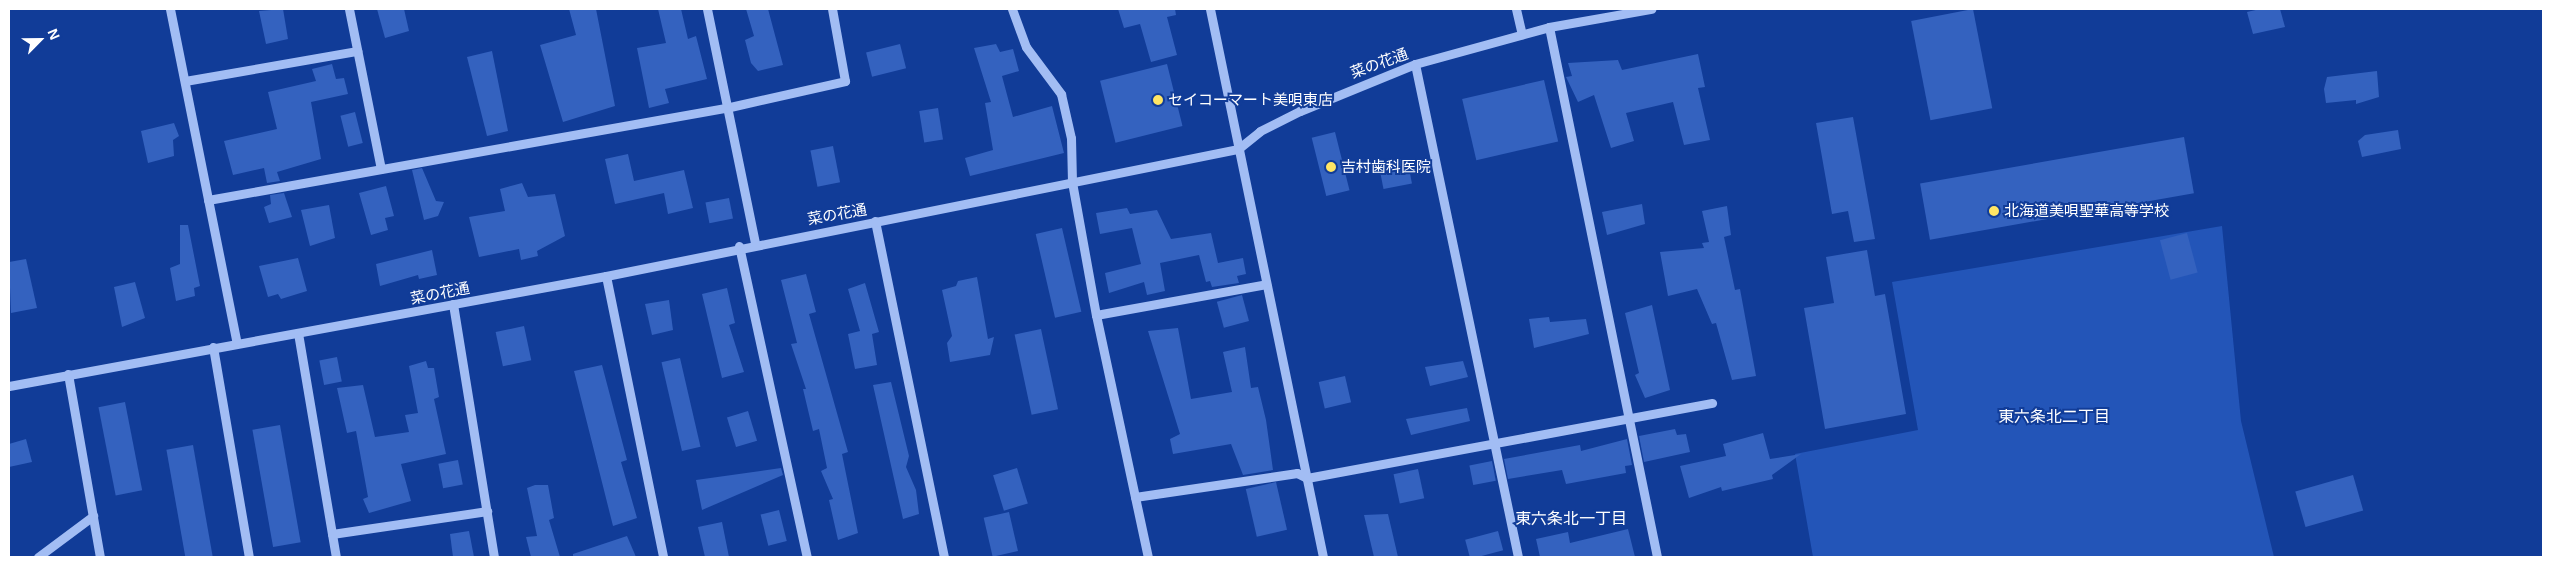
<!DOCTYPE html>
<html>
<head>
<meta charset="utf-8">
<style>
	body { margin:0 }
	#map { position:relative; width:2552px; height:566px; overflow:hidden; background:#113c98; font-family:Arial,"Noto Sans JP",sans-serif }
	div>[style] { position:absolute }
	.green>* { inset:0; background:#2355b8 }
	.building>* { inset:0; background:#3462bf; transform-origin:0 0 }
	.minor>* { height:9px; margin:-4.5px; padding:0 4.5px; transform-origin:4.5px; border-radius:4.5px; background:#a2bdf4 }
	.dots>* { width:14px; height:14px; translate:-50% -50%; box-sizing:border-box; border:2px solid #113c98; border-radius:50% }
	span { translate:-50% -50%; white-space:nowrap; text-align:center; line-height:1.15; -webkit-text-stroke:4px #113c98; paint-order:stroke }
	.street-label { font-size:15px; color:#fff }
	.poi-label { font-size:15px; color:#fff }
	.left { translate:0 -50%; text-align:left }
	.neighbourhood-label { font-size:16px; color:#fff }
	.frame { position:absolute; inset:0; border:10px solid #fff; pointer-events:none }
	.north { position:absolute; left:15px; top:15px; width:50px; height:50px; -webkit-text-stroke:4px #113c98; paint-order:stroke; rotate:67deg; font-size:14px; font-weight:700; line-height:20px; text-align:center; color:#fff }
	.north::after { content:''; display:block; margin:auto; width:18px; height:22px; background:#fff; clip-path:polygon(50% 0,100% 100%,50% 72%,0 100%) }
</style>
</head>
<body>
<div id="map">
	<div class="green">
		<i style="clip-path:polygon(2222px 226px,2241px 421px,2274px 557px,1813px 557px,1795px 454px,1918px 430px,1892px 282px)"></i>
	</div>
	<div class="building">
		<i style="clip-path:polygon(283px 9px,288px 39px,266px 44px,259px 11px)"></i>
		<i style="clip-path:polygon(377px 9px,404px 9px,409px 31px,385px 38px)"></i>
		<i style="clip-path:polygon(569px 9px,596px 9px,615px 106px,563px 122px,540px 45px,576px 35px)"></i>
		<i style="clip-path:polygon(658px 9px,681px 9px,688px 39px,696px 36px,707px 79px,665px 89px,669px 103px,649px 108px,637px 48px,666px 43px)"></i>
		<i style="clip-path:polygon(746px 9px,768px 9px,783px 65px,758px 71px,751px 63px,745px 40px,754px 36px)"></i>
		<i style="clip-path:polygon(1118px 9px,1175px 9px,1176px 15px,1167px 17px,1177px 55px,1151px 62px,1140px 24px,1124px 28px)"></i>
		<i style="left:1973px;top:9px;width:101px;height:63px;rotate:79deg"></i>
		<i style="clip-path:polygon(2260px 9px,2280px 9px,2285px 27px,2253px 34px,2247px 12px)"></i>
		<i style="left:900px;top:44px;width:25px;height:35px;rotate:76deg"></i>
		<i style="clip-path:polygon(996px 44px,1000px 52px,1013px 49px,1019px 71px,1002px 76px,1013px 117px,1052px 106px,1064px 153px,970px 176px,965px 158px,993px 150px,985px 103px,991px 102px,974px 48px)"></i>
		<i style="clip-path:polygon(492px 51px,508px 131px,487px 136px,467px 57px)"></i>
		<i style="clip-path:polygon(1698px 54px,1705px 87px,1698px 88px,1710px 140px,1684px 145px,1673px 102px,1626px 113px,1634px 141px,1611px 148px,1594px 95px,1578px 102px,1566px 77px,1572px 76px,1568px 63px,1618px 60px,1622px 70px)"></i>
		<i style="clip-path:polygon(332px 64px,336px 79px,344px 78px,348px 94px,311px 102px,321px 159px,277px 172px,280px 181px,267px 183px,264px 168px,233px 175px,224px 141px,277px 129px,268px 92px,316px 81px,312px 69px)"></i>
		<i style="left:1167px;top:64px;width:64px;height:69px;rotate:76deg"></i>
		<i style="clip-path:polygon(2377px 71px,2379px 97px,2356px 104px,2356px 100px,2326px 103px,2324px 89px,2327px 77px)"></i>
		<i style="left:1544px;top:80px;width:63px;height:84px;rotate:77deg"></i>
		<i style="left:938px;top:108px;width:32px;height:19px;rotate:81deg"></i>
		<i style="left:355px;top:112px;width:32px;height:15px;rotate:76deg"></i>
		<i style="clip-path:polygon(1853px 117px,1875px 239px,1854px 242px,1848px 211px,1832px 214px,1816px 123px)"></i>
		<i style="clip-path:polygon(174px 123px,179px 136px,173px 140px,174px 156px,148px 163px,141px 131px)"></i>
		<i style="clip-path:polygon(2398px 130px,2401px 149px,2362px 157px,2358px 141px,2365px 135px)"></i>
		<i style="left:1335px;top:132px;width:60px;height:24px;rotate:76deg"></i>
		<i style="left:2184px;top:137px;width:57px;height:268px;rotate:80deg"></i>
		<i style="left:833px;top:146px;width:37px;height:23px;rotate:79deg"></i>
		<i style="clip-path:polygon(628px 154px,634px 181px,684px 170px,693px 208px,668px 214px,664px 193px,615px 204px,605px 159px)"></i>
		<i style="left:1407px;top:158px;width:26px;height:29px;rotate:79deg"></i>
		<i style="clip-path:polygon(422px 168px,436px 201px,444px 202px,438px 216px,424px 220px,412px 170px)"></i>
		<i style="clip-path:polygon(522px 183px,528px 197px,555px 194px,565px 236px,537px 251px,538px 256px,521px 260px,519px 249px,479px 257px,469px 217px,505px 211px,500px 189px)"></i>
		<i style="clip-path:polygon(386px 186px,394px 216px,385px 218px,388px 230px,371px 235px,359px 193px)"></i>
		<i style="clip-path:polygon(284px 193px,292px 217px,269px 223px,264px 207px,271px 204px,270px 195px)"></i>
		<i style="left:729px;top:198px;width:21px;height:24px;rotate:79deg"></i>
		<i style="clip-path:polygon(1642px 204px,1645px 224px,1607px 235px,1602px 212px)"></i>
		<i style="clip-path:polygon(329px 205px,335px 238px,310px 246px,301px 210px)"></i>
		<i style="clip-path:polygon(1727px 206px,1731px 235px,1724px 237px,1735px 290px,1740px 289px,1756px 376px,1732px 380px,1716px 323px,1712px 324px,1697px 289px,1668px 296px,1660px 252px,1704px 248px,1702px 243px,1709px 242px,1702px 211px)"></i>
		<i style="clip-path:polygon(1127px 208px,1130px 214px,1157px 210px,1171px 239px,1211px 233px,1218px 263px,1243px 258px,1246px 274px,1237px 276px,1239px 283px,1212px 287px,1210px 281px,1206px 282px,1199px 255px,1160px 263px,1165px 291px,1147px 295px,1144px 282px,1109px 293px,1105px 273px,1141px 264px,1132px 228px,1100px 234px,1096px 213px)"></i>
		<i style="clip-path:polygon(180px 225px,188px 225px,200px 286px,194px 288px,195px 296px,176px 301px,170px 268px,180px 264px)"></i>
		<i style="left:1062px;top:228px;width:86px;height:27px;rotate:77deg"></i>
		<i style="left:2187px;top:233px;width:41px;height:28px;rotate:75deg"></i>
		<i style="clip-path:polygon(432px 250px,437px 275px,419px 279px,418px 275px,380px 286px,376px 264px)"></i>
		<i style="clip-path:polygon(1867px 250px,1875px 296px,1885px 294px,1906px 414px,1825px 429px,1804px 308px,1834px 303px,1826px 257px)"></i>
		<i style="clip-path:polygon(298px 258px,307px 291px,281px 299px,278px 294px,268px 297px,259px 266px)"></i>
		<i style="clip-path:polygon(26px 259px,37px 308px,11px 313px,9px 262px)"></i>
		<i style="clip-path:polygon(806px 274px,816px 312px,809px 314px,848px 452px,842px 454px,858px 533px,838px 540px,829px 500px,833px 499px,821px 471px,827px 468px,819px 429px,813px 431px,803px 389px,806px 389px,791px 344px,797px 343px,781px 280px)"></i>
		<i style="clip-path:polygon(977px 277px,988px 339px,994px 337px,990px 355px,950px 362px,947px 343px,952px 336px,942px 290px,956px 286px,958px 281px)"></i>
		<i style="clip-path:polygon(135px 282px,145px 318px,122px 327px,114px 287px)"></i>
		<i style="clip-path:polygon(865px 283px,879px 332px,872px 334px,877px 365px,855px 369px,848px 334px,860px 331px,848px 289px)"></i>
		<i style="clip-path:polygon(727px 288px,735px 323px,729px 325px,744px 372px,722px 378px,702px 294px)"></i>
		<i style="left:1242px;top:295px;width:27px;height:26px;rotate:75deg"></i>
		<i style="clip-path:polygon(669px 300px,673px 330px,652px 335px,645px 304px)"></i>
		<i style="clip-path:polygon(1652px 305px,1670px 390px,1645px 398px,1635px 375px,1639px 373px,1625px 313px)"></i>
		<i style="clip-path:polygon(1549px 317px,1550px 322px,1586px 319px,1589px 334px,1534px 348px,1529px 319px)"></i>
		<i style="left:524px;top:326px;width:35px;height:29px;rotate:78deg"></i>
		<i style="clip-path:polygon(1178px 328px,1191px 399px,1232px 392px,1223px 352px,1245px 347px,1251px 388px,1258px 387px,1266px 420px,1273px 470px,1243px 475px,1231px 444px,1173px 454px,1170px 439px,1180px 434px,1148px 331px)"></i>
		<i style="left:1041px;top:329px;width:82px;height:27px;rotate:78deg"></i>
		<i style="left:337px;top:357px;width:25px;height:18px;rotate:79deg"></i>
		<i style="left:680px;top:358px;width:91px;height:19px;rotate:77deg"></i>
		<i style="clip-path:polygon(426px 361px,428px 368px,434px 368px,439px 397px,434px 399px,446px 454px,401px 464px,411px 501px,369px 513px,363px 499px,368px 497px,356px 431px,347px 433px,337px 388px,363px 385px,375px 437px,409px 432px,405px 415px,418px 413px,409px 366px)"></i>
		<i style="clip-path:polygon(1463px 361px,1468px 377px,1430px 386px,1425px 367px)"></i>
		<i style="clip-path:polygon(602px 365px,627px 460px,621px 462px,637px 518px,613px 526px,574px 371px)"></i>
		<i style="left:1345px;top:376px;width:27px;height:27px;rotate:77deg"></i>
		<i style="clip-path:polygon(891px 382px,909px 456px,906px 467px,916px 490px,919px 514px,903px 519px,873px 385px)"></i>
		<i style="left:125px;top:402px;width:90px;height:27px;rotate:79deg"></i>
		<i style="clip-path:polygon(1467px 408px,1470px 421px,1411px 435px,1406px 419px)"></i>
		<i style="left:748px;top:411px;width:31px;height:22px;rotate:73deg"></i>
		<i style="left:280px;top:425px;width:119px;height:28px;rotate:80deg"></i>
		<i style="clip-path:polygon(1675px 429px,1677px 435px,1686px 434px,1690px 452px,1644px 462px,1639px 436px)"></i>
		<i style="clip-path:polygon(1763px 433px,1770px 459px,1801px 454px,1772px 475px,1773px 479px,1722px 491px,1721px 487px,1689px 498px,1680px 466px,1726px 456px,1723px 444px)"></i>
		<i style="clip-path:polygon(26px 439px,32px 462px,9px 467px,9px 444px)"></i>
		<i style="clip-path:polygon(1627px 439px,1632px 465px,1625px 466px,1626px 473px,1566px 484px,1562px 470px,1508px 479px,1504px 459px,1580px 445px,1581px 451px)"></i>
		<i style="left:193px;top:445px;width:114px;height:27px;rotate:80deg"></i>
		<i style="left:458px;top:460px;width:25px;height:20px;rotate:79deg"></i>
		<i style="left:1492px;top:461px;width:20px;height:23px;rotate:79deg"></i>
		<i style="clip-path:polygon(781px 468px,783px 475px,702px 510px,696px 480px)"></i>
		<i style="left:1017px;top:468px;width:37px;height:25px;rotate:73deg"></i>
		<i style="left:1418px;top:469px;width:30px;height:25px;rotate:78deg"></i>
		<i style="left:2353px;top:475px;width:37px;height:60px;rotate:74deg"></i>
		<i style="left:1276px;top:482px;width:49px;height:31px;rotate:77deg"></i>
		<i style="clip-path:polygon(535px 485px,548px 485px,554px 518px,549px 520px,560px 557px,531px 557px,526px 537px,537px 536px,527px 488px)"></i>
		<i style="left:779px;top:510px;width:32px;height:19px;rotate:76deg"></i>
		<i style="left:1009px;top:512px;width:40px;height:26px;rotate:77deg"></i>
		<i style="clip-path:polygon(1388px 514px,1398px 557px,1374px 557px,1364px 515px)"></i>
		<i style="clip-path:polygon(722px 522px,729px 557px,705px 557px,698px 527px)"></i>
		<i style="clip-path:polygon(1628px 529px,1635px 557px,1540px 557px,1536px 539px,1568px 532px,1570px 543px)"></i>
		<i style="clip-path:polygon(469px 531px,474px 557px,453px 557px,450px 534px)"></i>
		<i style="left:1498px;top:531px;width:20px;height:34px;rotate:75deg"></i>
		<i style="clip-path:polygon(627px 536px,636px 557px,573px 557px,573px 554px)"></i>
	</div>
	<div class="minor">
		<i style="left:170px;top:9px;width:341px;rotate:78.7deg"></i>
		<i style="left:349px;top:9px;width:163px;rotate:78.7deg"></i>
		<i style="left:707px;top:9px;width:239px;rotate:78.4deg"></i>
		<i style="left:1012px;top:9px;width:40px;rotate:69.8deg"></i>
		<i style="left:1026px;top:47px;width:59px;rotate:53.3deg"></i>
		<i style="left:1061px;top:94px;width:45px;rotate:77.2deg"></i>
		<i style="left:1071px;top:138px;width:44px;rotate:88.7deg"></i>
		<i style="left:1072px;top:182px;width:135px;rotate:79.8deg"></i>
		<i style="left:1096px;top:315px;width:248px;rotate:77.9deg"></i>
		<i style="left:1210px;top:9px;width:560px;rotate:78.35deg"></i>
		<i style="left:1516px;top:9px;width:26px;rotate:77deg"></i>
		<i style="left:1549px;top:27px;width:541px;rotate:78.48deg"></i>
		<i style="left:1415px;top:64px;width:504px;rotate:78.2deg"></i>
		<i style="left:185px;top:81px;width:175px;rotate:-9.9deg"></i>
		<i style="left:208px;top:200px;width:530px;rotate:-10.1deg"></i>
		<i style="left:730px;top:107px;width:118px;rotate:-12.7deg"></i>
		<i style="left:845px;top:81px;width:73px;rotate:-100.2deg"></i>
		<i style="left:875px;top:221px;width:343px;rotate:78.4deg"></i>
		<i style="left:739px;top:246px;width:318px;rotate:77.7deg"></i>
		<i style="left:606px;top:276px;width:287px;rotate:78.5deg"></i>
		<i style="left:453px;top:304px;width:256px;rotate:80.8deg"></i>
		<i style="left:1096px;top:315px;width:173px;rotate:-10.3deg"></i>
		<i style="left:298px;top:333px;width:227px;rotate:80.4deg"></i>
		<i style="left:213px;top:347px;width:213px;rotate:80.3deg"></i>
		<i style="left:68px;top:374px;width:186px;rotate:80.1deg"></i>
		<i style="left:9px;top:386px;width:607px;rotate:-10.44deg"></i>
		<i style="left:606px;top:276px;width:645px;rotate:-11.36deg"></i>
		<i style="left:1238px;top:149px;width:28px;rotate:-39deg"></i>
		<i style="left:1260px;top:131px;width:45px;rotate:-26.6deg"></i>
		<i style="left:1300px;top:111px;width:124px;rotate:-22.2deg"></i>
		<i style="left:1415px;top:64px;width:139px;rotate:-15.4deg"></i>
		<i style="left:1549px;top:27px;width:104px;rotate:-10deg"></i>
		<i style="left:1135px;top:497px;width:164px;rotate:-8.4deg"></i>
		<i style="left:1297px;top:473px;width:11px;rotate:27deg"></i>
		<i style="left:1307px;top:478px;width:412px;rotate:-10.5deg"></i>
		<i style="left:332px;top:534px;width:157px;rotate:-8.4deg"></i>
		<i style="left:38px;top:557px;width:69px;rotate:-36.7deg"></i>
	</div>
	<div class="dots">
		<i style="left:1158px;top:100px;background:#ffe565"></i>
		<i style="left:1331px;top:167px;background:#ffe565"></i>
		<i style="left:1994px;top:211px;background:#ffe565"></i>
	</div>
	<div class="street-label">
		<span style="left:1379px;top:63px;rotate:-20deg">菜の花通</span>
		<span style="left:837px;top:214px;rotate:-10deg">菜の花通</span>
		<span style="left:440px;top:293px;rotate:-11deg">菜の花通</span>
	</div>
	<div class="poi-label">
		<span class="left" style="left:1168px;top:100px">セイコーマート美唄東店</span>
		<span class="left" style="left:1341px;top:167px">吉村歯科医院</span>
		<span class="left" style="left:2004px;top:211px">北海道美唄聖華高等学校</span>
	</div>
	<div class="neighbourhood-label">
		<span style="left:2054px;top:417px">東六条北二丁目</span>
		<span style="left:1571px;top:519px">東六条北一丁目</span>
	</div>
	<div class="frame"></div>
	<div class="north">N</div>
</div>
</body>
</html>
